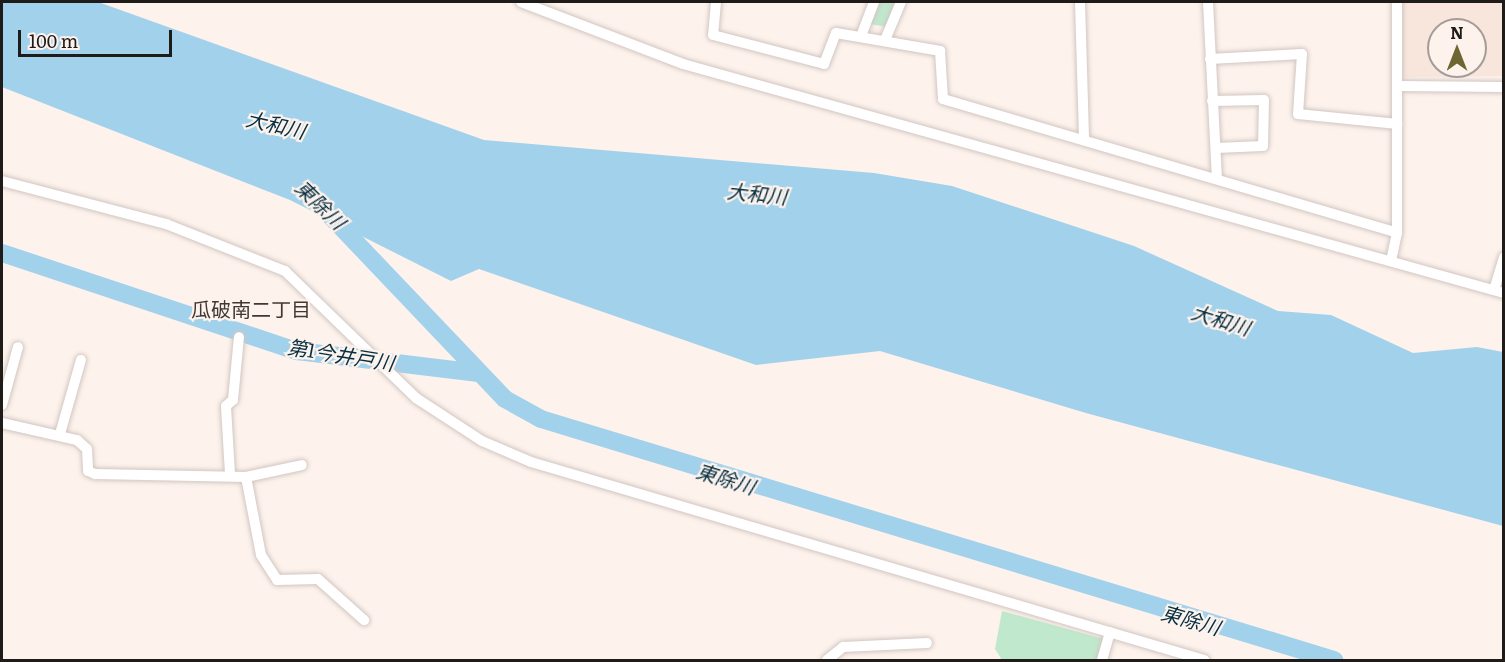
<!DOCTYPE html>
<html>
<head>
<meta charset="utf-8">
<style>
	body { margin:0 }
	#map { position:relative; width:1505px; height:662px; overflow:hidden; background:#fdf2ec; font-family:Literata,"Noto Sans JP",serif }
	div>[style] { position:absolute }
	.built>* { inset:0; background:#f8e6dc }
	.green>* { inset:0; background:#c0e8cd }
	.water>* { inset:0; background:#a2d1eb }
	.river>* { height:18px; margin:-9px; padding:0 9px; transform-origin:9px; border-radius:9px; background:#a2d1eb }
	.roads { filter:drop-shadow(0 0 2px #d1c6c1) drop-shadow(0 0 2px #d1c6c1) }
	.minor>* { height:10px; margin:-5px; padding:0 5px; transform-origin:5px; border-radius:5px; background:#fff }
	span { translate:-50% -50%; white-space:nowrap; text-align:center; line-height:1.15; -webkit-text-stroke:4.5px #fdf2ec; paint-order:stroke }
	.water-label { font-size:20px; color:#052f42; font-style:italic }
	.neighbourhood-label { font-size:20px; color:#403833 }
	.frame { position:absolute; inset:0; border:3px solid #1f1b19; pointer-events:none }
	.north { position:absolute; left:1427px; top:18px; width:60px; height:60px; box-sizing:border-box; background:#fdf2ec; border:2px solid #a49c98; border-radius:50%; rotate:0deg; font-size:16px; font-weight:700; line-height:24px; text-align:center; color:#1f1b19 }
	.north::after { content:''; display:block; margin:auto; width:21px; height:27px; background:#6d6632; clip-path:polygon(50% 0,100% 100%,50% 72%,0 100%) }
	.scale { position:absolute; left:18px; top:30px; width:154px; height:27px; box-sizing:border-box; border:3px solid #1f1b19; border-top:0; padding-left:8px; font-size:18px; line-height:21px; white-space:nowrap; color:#1f1b19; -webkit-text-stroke:4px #fdf2ec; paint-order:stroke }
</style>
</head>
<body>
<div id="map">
	<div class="built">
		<i style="clip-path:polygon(evenodd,1400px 2px,1503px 2px,1503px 76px,1401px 77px,1400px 2px,1439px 30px,1475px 30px,1475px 66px,1439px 66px,1439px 30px)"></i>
	</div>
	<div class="green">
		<i style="clip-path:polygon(880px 2px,897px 2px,887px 27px,870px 24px)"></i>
		<i style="clip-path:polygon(1002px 611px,1104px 639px,1098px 660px,1002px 660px,995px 649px)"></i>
	</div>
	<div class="water">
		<i style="clip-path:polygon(2px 2px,98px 2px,484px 140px,874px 173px,952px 186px,1134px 246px,1278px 311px,1331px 315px,1413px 353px,1477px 347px,1503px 352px,1503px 526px,1086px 413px,880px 351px,756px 365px,479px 269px,451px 281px,290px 200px,2px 87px)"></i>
	</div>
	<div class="river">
		<i style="left:324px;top:209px;width:262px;rotate:46.4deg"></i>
		<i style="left:505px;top:399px;width:41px;rotate:29.1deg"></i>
		<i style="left:541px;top:419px;width:829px;rotate:16.9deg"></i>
		<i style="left:2px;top:253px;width:311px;rotate:18.4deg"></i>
		<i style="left:297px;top:351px;width:183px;rotate:6.9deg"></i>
	</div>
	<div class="roads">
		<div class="minor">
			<i style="left:521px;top:2px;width:173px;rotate:20.9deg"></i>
			<i style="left:683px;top:64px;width:852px;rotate:15.59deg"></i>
			<i style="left:716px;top:2px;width:33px;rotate:95deg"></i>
			<i style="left:713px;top:35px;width:115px;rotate:14.6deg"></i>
			<i style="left:824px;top:64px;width:33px;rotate:-69deg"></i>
			<i style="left:836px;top:33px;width:106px;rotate:9.8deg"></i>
			<i style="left:940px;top:51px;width:48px;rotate:86.4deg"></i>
			<i style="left:943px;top:99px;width:473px;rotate:16.4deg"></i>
			<i style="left:1080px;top:2px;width:138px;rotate:88.3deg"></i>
			<i style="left:1208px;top:2px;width:175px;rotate:87.1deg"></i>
			<i style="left:861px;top:36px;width:36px;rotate:-69deg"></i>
			<i style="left:885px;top:40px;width:41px;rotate:-67.2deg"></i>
			<i style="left:1210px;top:59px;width:92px;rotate:-3.1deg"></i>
			<i style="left:1302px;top:54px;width:60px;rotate:93.8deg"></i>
			<i style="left:1298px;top:114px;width:100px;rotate:5.7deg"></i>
			<i style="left:1398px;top:86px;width:106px;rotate:0.5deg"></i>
			<i style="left:1212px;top:101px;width:52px;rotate:-1.1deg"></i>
			<i style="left:1264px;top:100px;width:46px;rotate:91.2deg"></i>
			<i style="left:1263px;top:146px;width:47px;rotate:177.6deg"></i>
			<i style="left:2px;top:181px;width:170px;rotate:14.7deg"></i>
			<i style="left:166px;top:224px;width:128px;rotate:21.6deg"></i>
			<i style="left:285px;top:271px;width:182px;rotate:44.1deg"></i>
			<i style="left:416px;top:398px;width:79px;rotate:33.1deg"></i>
			<i style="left:482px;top:441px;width:53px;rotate:23.2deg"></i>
			<i style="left:531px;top:462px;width:702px;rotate:16.39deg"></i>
			<i style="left:1391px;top:261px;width:29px;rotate:-78deg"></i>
			<i style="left:1397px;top:233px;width:231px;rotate:-90deg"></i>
			<i style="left:1494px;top:290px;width:34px;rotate:-73deg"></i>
			<i style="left:2px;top:405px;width:60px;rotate:-74.6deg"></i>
			<i style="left:2px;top:423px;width:77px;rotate:12.8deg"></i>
			<i style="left:77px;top:440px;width:13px;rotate:42deg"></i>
			<i style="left:87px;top:449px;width:22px;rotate:87deg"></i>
			<i style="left:88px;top:471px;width:8px;rotate:23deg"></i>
			<i style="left:95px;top:474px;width:151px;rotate:1.1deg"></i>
			<i style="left:246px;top:477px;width:79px;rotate:79.1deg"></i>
			<i style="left:261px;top:555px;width:30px;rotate:57deg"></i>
			<i style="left:277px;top:580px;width:41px;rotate:-1.4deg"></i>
			<i style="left:318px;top:579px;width:62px;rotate:41.7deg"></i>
			<i style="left:60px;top:434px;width:77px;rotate:-74.2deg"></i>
			<i style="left:230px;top:474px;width:68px;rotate:-93.4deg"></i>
			<i style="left:226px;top:406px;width:9px;rotate:-41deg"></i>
			<i style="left:233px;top:400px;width:63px;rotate:-84.6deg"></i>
			<i style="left:246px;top:477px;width:57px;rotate:-12.1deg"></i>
			<i style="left:827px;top:660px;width:21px;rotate:-39deg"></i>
			<i style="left:843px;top:647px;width:84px;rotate:-2.7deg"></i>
			<i style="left:1102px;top:660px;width:29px;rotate:-74deg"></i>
		</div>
	</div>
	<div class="water-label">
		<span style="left:276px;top:124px;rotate:13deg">大和川</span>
		<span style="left:757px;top:193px;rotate:6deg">大和川</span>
		<span style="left:321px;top:204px;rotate:44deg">東除川</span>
		<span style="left:1221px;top:319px;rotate:17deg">大和川</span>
		<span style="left:341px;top:354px;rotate:9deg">第1今井戸川</span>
		<span style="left:726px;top:478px;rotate:17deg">東除川</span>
		<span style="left:1191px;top:619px;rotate:16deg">東除川</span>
	</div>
	<div class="neighbourhood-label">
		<span style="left:251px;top:308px">瓜破南二丁目</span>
	</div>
	<div class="frame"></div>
	<div class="north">N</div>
	<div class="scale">100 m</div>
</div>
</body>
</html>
